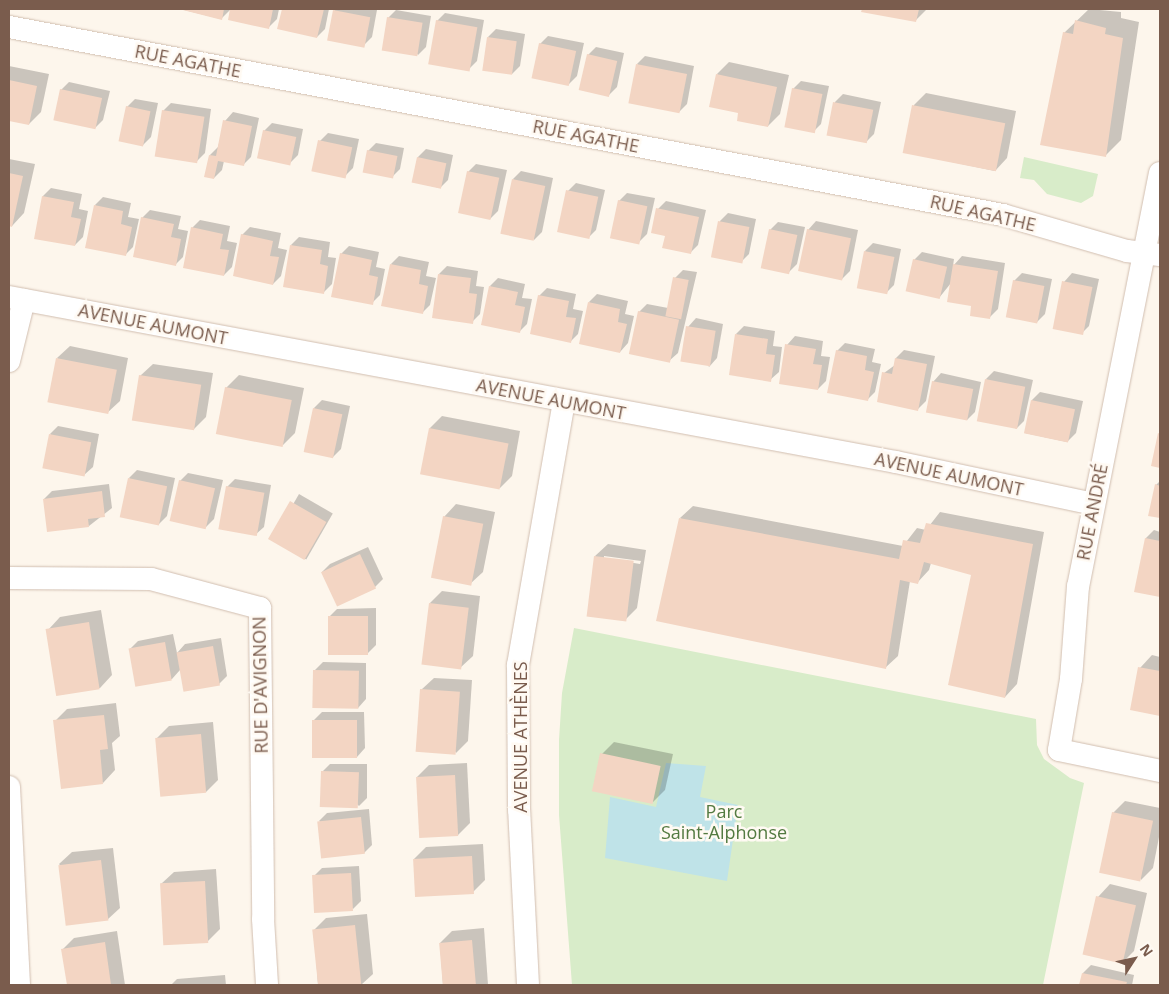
<!DOCTYPE html>
<html>
<head>
<meta charset="utf-8">
<style>
	body { margin:0 }
	#map { position:relative; width:1169px; height:994px; overflow:hidden; background:#fdf6ec; font-family:"Open Sans",sans-serif }
	div>[style] { position:absolute }
	.green>* { inset:0; background:#d8ecc9 }
	.water>* { inset:0; background:#bfe3e8 }
	.shadow>* { inset:0; background:#0003; transform-origin:0 0 }
	.building>* { inset:0; background:#f3d5c3; transform-origin:0 0 }
	.roads { filter:drop-shadow(0 0 1px #d1beb0) drop-shadow(0 0 1px #d1beb0) }
	.minor>* { height:22px; margin:-11px; padding:0 11px; transform-origin:11px; border-radius:11px; background:#fff }
	span { translate:-50% -50%; white-space:nowrap; text-align:center; line-height:1.15; -webkit-text-stroke:5px #fffaf3; paint-order:stroke }
	.street-label { font-size:18px; color:#7a5c4d }
	.park-label { font-size:18px; color:#537a41 }
	.frame { position:absolute; inset:0; border:10px solid #7a5c4d; pointer-events:none }
	.north { position:absolute; left:1109px; top:934px; width:50px; height:50px; -webkit-text-stroke:4px #fffaf3; paint-order:stroke; rotate:55deg; font-size:14px; font-weight:700; line-height:20px; text-align:center; color:#7a5c4d }
	.north::after { content:''; display:block; margin:auto; width:18px; height:22px; background:#7a5c4d; clip-path:polygon(50% 0,100% 100%,50% 72%,0 100%) }
</style>
</head>
<body>
<div id="map">
	<div class="green">
		<i style="clip-path:polygon(1024px 157px,1098px 174px,1093px 196px,1081px 203px,1047px 194px,1034px 180px,1020px 178px)"></i>
		<i style="clip-path:polygon(574px 628px,1036px 719px,1037px 745px,1044px 759px,1070px 778px,1084px 783px,1043px 985px,572px 985px,559px 815px,559px 740px,562px 693px)"></i>
	</div>
	<div class="water">
		<i style="clip-path:polygon(666px 763px,706px 766px,700px 797px,738px 805px,727px 881px,605px 858px,610px 797px,656px 807px)"></i>
	</div>
	<div class="shadow">
		<i style="clip-path:polygon(180px 9px,231px 9px,221px 19px)"></i>
		<i style="clip-path:polygon(232px 9px,279px 9px,277px 19px,269px 27px,230px 19px)"></i>
		<i style="clip-path:polygon(283px 9px,329px 9px,325px 29px,317px 37px,279px 28px)"></i>
		<i style="clip-path:polygon(336px 9px,377px 10px,372px 37px,364px 45px,334px 11px)"></i>
		<i style="clip-path:polygon(863px 9px,927px 9px,916px 20px)"></i>
		<i style="clip-path:polygon(1089px 9px,1121px 12px,1121px 18px,1139px 22px,1121px 140px,1105px 156px,1064px 33px)"></i>
		<i style="clip-path:polygon(396px 10px,431px 16px,426px 47px,418px 55px,388px 18px)"></i>
		<i style="clip-path:polygon(445px 13px,484px 20px,477px 61px,469px 69px,437px 21px)"></i>
		<i style="clip-path:polygon(496px 29px,525px 34px,520px 66px,512px 74px,488px 37px)"></i>
		<i style="clip-path:polygon(548px 36px,584px 43px,577px 76px,569px 84px,540px 44px)"></i>
		<i style="clip-path:polygon(596px 47px,624px 53px,617px 87px,609px 95px,588px 55px)"></i>
		<i style="clip-path:polygon(645px 56px,694px 66px,687px 104px,679px 112px,637px 64px)"></i>
		<i style="clip-path:polygon(729px 62px,789px 75px,780px 114px,768px 126px,740px 112px,717px 74px)"></i>
		<i style="clip-path:polygon(9px 66px,49px 74px,41px 112px,29px 124px,9px 120px)"></i>
		<i style="clip-path:polygon(801px 81px,829px 86px,821px 124px,813px 132px,793px 89px)"></i>
		<i style="clip-path:polygon(69px 82px,110px 91px,103px 120px,95px 128px,61px 90px)"></i>
		<i style="clip-path:polygon(926px 93px,1016px 111px,1007px 158px,995px 171px,904px 152px,914px 105px)"></i>
		<i style="clip-path:polygon(843px 94px,881px 102px,874px 134px,866px 142px,828px 134px,835px 102px)"></i>
		<i style="clip-path:polygon(135px 99px,158px 103px,151px 137px,143px 145px,127px 107px)"></i>
		<i style="clip-path:polygon(171px 103px,211px 109px,205px 153px,197px 161px,163px 111px)"></i>
		<i style="clip-path:polygon(233px 112px,259px 118px,251px 157px,243px 165px,224px 161px,222px 170px,214px 178px,210px 155px,218px 147px,225px 121px)"></i>
		<i style="clip-path:polygon(272px 123px,303px 129px,298px 155px,290px 163px,264px 131px)"></i>
		<i style="clip-path:polygon(328px 133px,359px 139px,353px 168px,345px 176px,320px 141px)"></i>
		<i style="clip-path:polygon(376px 143px,404px 148px,400px 169px,392px 177px,368px 151px)"></i>
		<i style="clip-path:polygon(426px 149px,453px 155px,448px 180px,440px 188px,413px 182px,418px 157px)"></i>
		<i style="clip-path:polygon(9px 159px,35px 164px,24px 213px,12px 226px,9px 225px)"></i>
		<i style="clip-path:polygon(476px 164px,507px 170px,498px 211px,490px 219px,468px 172px)"></i>
		<i style="clip-path:polygon(521px 171px,553px 178px,542px 232px,534px 240px,513px 179px)"></i>
		<i style="clip-path:polygon(576px 183px,605px 190px,596px 230px,588px 238px,568px 191px)"></i>
		<i style="clip-path:polygon(51px 188px,82px 194px,79px 209px,88px 211px,83px 237px,75px 245px,35px 238px,43px 196px)"></i>
		<i style="clip-path:polygon(627px 193px,655px 198px,647px 234px,639px 242px,619px 201px)"></i>
		<i style="clip-path:polygon(103px 197px,131px 203px,128px 217px,139px 219px,133px 247px,125px 255px,95px 205px)"></i>
		<i style="clip-path:polygon(666px 201px,706px 210px,698px 245px,690px 253px,666px 235px,658px 209px)"></i>
		<i style="clip-path:polygon(150px 210px,181px 216px,178px 229px,188px 231px,183px 257px,175px 265px,142px 218px)"></i>
		<i style="clip-path:polygon(728px 213px,756px 219px,749px 254px,741px 262px,713px 256px,720px 221px)"></i>
		<i style="clip-path:polygon(200px 220px,230px 226px,227px 241px,237px 243px,232px 267px,224px 275px,192px 228px)"></i>
		<i style="clip-path:polygon(816px 221px,858px 230px,850px 271px,842px 279px,808px 230px)"></i>
		<i style="clip-path:polygon(778px 222px,805px 227px,797px 264px,789px 272px,770px 230px)"></i>
		<i style="clip-path:polygon(250px 227px,281px 233px,278px 248px,287px 250px,281px 276px,273px 284px,242px 235px)"></i>
		<i style="clip-path:polygon(299px 237px,330px 242px,328px 257px,336px 258px,332px 284px,324px 292px,291px 245px)"></i>
		<i style="clip-path:polygon(873px 243px,901px 249px,894px 285px,886px 293px,865px 251px)"></i>
		<i style="clip-path:polygon(349px 246px,379px 252px,376px 267px,385px 269px,380px 295px,372px 303px,341px 254px)"></i>
		<i style="clip-path:polygon(922px 252px,954px 259px,953px 266px,962px 256px,1005px 263px,998px 309px,990px 317px,951px 283px,939px 298px,914px 260px)"></i>
		<i style="clip-path:polygon(399px 256px,429px 262px,426px 276px,436px 278px,430px 305px,422px 313px,391px 264px)"></i>
		<i style="clip-path:polygon(447px 266px,478px 271px,476px 286px,484px 287px,480px 314px,472px 322px,439px 274px)"></i>
		<i style="clip-path:polygon(683px 270px,697px 272px,678px 353px,669px 361px,639px 312px,647px 304px,668px 308px,675px 278px)"></i>
		<i style="clip-path:polygon(1022px 273px,1052px 279px,1045px 314px,1037px 322px,1014px 281px)"></i>
		<i style="clip-path:polygon(1072px 273px,1099px 279px,1089px 326px,1081px 334px,1064px 282px)"></i>
		<i style="clip-path:polygon(498px 278px,525px 284px,522px 298px,532px 299px,527px 324px,519px 332px,490px 286px)"></i>
		<i style="clip-path:polygon(547px 288px,576px 294px,573px 309px,583px 311px,578px 334px,570px 342px,539px 296px)"></i>
		<i style="clip-path:polygon(597px 294px,628px 301px,625px 314px,634px 316px,628px 343px,620px 352px,589px 302px)"></i>
		<i style="clip-path:polygon(696px 318px,723px 324px,717px 358px,709px 367px,688px 327px)"></i>
		<i style="clip-path:polygon(744px 326px,775px 331px,773px 346px,782px 347px,779px 372px,770px 380px,736px 334px)"></i>
		<i style="clip-path:polygon(795px 336px,823px 341px,821px 356px,830px 357px,826px 381px,818px 389px,787px 345px)"></i>
		<i style="clip-path:polygon(845px 343px,875px 349px,872px 362px,881px 364px,875px 392px,867px 400px,837px 351px)"></i>
		<i style="clip-path:polygon(70px 346px,128px 358px,120px 401px,107px 413px,57px 358px)"></i>
		<i style="clip-path:polygon(904px 350px,935px 356px,926px 401px,918px 409px,884px 373px,895px 365px,896px 358px)"></i>
		<i style="clip-path:polygon(153px 364px,213px 373px,206px 417px,194px 429px,140px 376px)"></i>
		<i style="clip-path:polygon(994px 371px,1033px 380px,1024px 421px,1016px 429px,986px 379px)"></i>
		<i style="clip-path:polygon(941px 373px,981px 382px,975px 412px,967px 420px,933px 382px)"></i>
		<i style="clip-path:polygon(239px 375px,304px 388px,295px 433px,283px 445px,226px 388px)"></i>
		<i style="clip-path:polygon(1040px 392px,1083px 401px,1076px 433px,1067px 442px,1025px 433px,1032px 400px)"></i>
		<i style="clip-path:polygon(322px 400px,350px 406px,341px 449px,333px 457px,314px 408px)"></i>
		<i style="clip-path:polygon(442px 416px,520px 431px,512px 476px,500px 488px,422px 473px,430px 428px)"></i>
		<i style="clip-path:polygon(58px 426px,99px 434px,93px 467px,84px 475px,50px 434px)"></i>
		<i style="clip-path:polygon(137px 470px,175px 478px,167px 516px,159px 524px,129px 478px)"></i>
		<i style="clip-path:polygon(188px 473px,223px 480px,214px 519px,206px 527px,180px 481px)"></i>
		<i style="clip-path:polygon(235px 479px,271px 485px,264px 527px,255px 535px,227px 487px)"></i>
		<i style="clip-path:polygon(1160px 481px,1160px 517px,1150px 515px,1156px 485px)"></i>
		<i style="clip-path:polygon(109px 484px,112px 508px,89px 526px,44px 499px,52px 491px)"></i>
		<i style="left:299px;top:494px;width:39px;height:53px;rotate:30deg"></i>
		<i style="clip-path:polygon(456px 504px,495px 512px,483px 572px,470px 584px,444px 517px)"></i>
		<i style="clip-path:polygon(693px 506px,903px 546px,917px 528px,926px 530px,940px 512px,1044px 532px,1017px 684px,1005px 697px,972px 574px,931px 563px,929px 570px,917px 583px,910px 581px,898px 656px,885px 668px,680px 518px)"></i>
		<i style="clip-path:polygon(1154px 530px,1160px 532px,1160px 596px,1136px 591px,1146px 538px)"></i>
		<i style="clip-path:polygon(evenodd,608px 544px,646px 550px,637px 608px,625px 620px,595px 556px,608px 544px,604px 556px,641px 561px,640px 564px,604px 558px,604px 556px)"></i>
		<i style="clip-path:polygon(368px 547px,383px 579px,375px 587px,322px 572px,330px 564px)"></i>
		<i style="clip-path:polygon(442px 591px,480px 596px,473px 656px,460px 668px,430px 603px)"></i>
		<i style="clip-path:polygon(376px 608px,376px 645px,368px 653px,329px 617px,337px 609px)"></i>
		<i style="clip-path:polygon(101px 610px,112px 675px,100px 688px,59px 695px,48px 630px,60px 617px)"></i>
		<i style="clip-path:polygon(173px 634px,177px 653px,185px 644px,221px 638px,227px 676px,219px 684px,180px 670px,172px 679px,137px 685px,130px 649px,138px 641px)"></i>
		<i style="clip-path:polygon(1152px 655px,1160px 657px,1160px 715px,1131px 709px,1140px 668px)"></i>
		<i style="clip-path:polygon(323px 662px,366px 663px,366px 699px,358px 708px,315px 670px)"></i>
		<i style="clip-path:polygon(434px 678px,472px 680px,468px 741px,456px 753px,421px 690px)"></i>
		<i style="clip-path:polygon(116px 703px,120px 736px,112px 743px,115px 770px,103px 783px,55px 721px,67px 709px)"></i>
		<i style="clip-path:polygon(322px 712px,364px 712px,365px 748px,357px 757px,314px 720px)"></i>
		<i style="clip-path:polygon(213px 722px,218px 780px,206px 792px,157px 738px,169px 726px)"></i>
		<i style="clip-path:polygon(614px 742px,673px 754px,665px 790px,653px 802px,602px 754px)"></i>
		<i style="clip-path:polygon(467px 763px,470px 823px,458px 835px,417px 777px,429px 765px)"></i>
		<i style="clip-path:polygon(330px 764px,367px 764px,367px 798px,359px 806px,322px 772px)"></i>
		<i style="clip-path:polygon(1125px 801px,1160px 808px,1160px 832px,1153px 868px,1141px 880px,1113px 813px)"></i>
		<i style="clip-path:polygon(369px 809px,372px 845px,364px 853px,319px 821px,327px 813px)"></i>
		<i style="clip-path:polygon(483px 844px,485px 880px,473px 892px,414px 859px,426px 847px)"></i>
		<i style="clip-path:polygon(113px 848px,120px 908px,107px 920px,59px 864px,72px 852px)"></i>
		<i style="clip-path:polygon(359px 866px,361px 901px,353px 909px,314px 876px,322px 868px)"></i>
		<i style="clip-path:polygon(216px 869px,220px 929px,208px 941px,161px 884px,174px 872px)"></i>
		<i style="clip-path:polygon(1110px 884px,1147px 893px,1134px 951px,1122px 963px,1098px 897px)"></i>
		<i style="clip-path:polygon(367px 914px,373px 974px,361px 985px,318px 985px,314px 930px,326px 918px)"></i>
		<i style="clip-path:polygon(484px 928px,488px 985px,443px 985px,440px 943px,452px 931px)"></i>
		<i style="clip-path:polygon(117px 931px,125px 985px,68px 985px,62px 950px,74px 938px)"></i>
		<i style="clip-path:polygon(1091px 965px,1134px 975px,1132px 985px,1081px 985px,1083px 973px)"></i>
		<i style="clip-path:polygon(225px 975px,226px 985px,171px 985px,177px 979px)"></i>
	</div>
	<div class="building">
		<i style="clip-path:polygon(179px 9px,224px 9px,222px 20px)"></i>
		<i style="clip-path:polygon(230px 9px,273px 9px,269px 29px,228px 20px)"></i>
		<i style="clip-path:polygon(282px 9px,324px 9px,317px 38px,277px 29px)"></i>
		<i style="clip-path:polygon(862px 9px,919px 9px,916px 22px,861px 12px)"></i>
		<i style="left:333px;top:10px;width:38px;height:31px;rotate:11deg"></i>
		<i style="left:387px;top:17px;width:36px;height:34px;rotate:9deg"></i>
		<i style="left:436px;top:20px;width:42px;height:45px;rotate:10deg"></i>
		<i style="clip-path:polygon(1075px 20px,1106px 28px,1105px 34px,1123px 38px,1106px 157px,1040px 145px,1063px 32px,1073px 34px)"></i>
		<i style="left:487px;top:37px;width:30px;height:34px;rotate:8deg"></i>
		<i style="left:539px;top:43px;width:38px;height:36px;rotate:12deg"></i>
		<i style="left:587px;top:54px;width:31px;height:37px;rotate:13deg"></i>
		<i style="left:636px;top:64px;width:52px;height:40px;rotate:11deg"></i>
		<i style="clip-path:polygon(716px 74px,777px 87px,768px 127px,737px 121px,738px 113px,709px 107px)"></i>
		<i style="clip-path:polygon(9px 80px,37px 86px,29px 125px,9px 121px)"></i>
		<i style="left:792px;top:88px;width:31px;height:40px;rotate:11deg"></i>
		<i style="left:60px;top:89px;width:43px;height:32px;rotate:12deg"></i>
		<i style="left:833px;top:102px;width:41px;height:34px;rotate:11deg"></i>
		<i style="left:912px;top:105px;width:95px;height:49px;rotate:11deg"></i>
		<i style="left:126px;top:106px;width:25px;height:36px;rotate:12deg"></i>
		<i style="left:162px;top:110px;width:43px;height:47px;rotate:9deg"></i>
		<i style="clip-path:polygon(223px 120px,252px 126px,244px 166px,218px 161px,214px 179px,204px 177px,209px 155px,216px 156px)"></i>
		<i style="left:263px;top:130px;width:34px;height:29px;rotate:12deg"></i>
		<i style="left:318px;top:140px;width:35px;height:32px;rotate:12deg"></i>
		<i style="left:367px;top:150px;width:31px;height:23px;rotate:11deg"></i>
		<i style="left:417px;top:157px;width:30px;height:26px;rotate:12deg"></i>
		<i style="left:467px;top:171px;width:33px;height:43px;rotate:12deg"></i>
		<i style="clip-path:polygon(9px 173px,23px 176px,12px 227px,9px 226px)"></i>
		<i style="left:512px;top:179px;width:34px;height:56px;rotate:12deg"></i>
		<i style="left:566px;top:190px;width:33px;height:43px;rotate:12deg"></i>
		<i style="clip-path:polygon(42px 196px,74px 202px,71px 217px,81px 219px,75px 246px,34px 239px)"></i>
		<i style="left:618px;top:200px;width:30px;height:39px;rotate:12deg"></i>
		<i style="clip-path:polygon(94px 205px,123px 211px,121px 224px,132px 227px,126px 256px,85px 248px)"></i>
		<i style="clip-path:polygon(656px 208px,699px 217px,691px 254px,662px 248px,665px 236px,651px 233px)"></i>
		<i style="clip-path:polygon(141px 217px,174px 224px,171px 237px,181px 239px,176px 266px,133px 257px)"></i>
		<i style="left:718px;top:221px;width:32px;height:37px;rotate:11deg"></i>
		<i style="clip-path:polygon(191px 227px,223px 234px,220px 249px,229px 250px,224px 276px,183px 268px)"></i>
		<i style="left:769px;top:229px;width:29px;height:40px;rotate:12deg"></i>
		<i style="left:807px;top:229px;width:45px;height:43px;rotate:12deg"></i>
		<i style="clip-path:polygon(241px 234px,273px 241px,270px 256px,279px 257px,273px 285px,233px 276px)"></i>
		<i style="clip-path:polygon(290px 245px,322px 250px,320px 264px,328px 266px,324px 294px,283px 287px)"></i>
		<i style="left:864px;top:251px;width:31px;height:38px;rotate:11deg"></i>
		<i style="clip-path:polygon(340px 253px,372px 260px,369px 275px,378px 277px,373px 305px,331px 297px)"></i>
		<i style="left:913px;top:259px;width:35px;height:33px;rotate:13deg"></i>
		<i style="clip-path:polygon(390px 264px,421px 270px,419px 284px,428px 286px,423px 314px,381px 306px)"></i>
		<i style="clip-path:polygon(953px 264px,998px 271px,990px 319px,970px 316px,971px 306px,947px 302px)"></i>
		<i style="clip-path:polygon(438px 274px,471px 278px,469px 293px,477px 294px,473px 324px,432px 318px)"></i>
		<i style="left:673px;top:277px;width:16px;height:40px;rotate:11deg"></i>
		<i style="left:1013px;top:280px;width:32px;height:38px;rotate:11deg"></i>
		<i style="left:1062px;top:281px;width:31px;height:49px;rotate:11deg"></i>
		<i style="clip-path:polygon(489px 286px,518px 292px,515px 305px,525px 307px,520px 333px,481px 325px)"></i>
		<i style="clip-path:polygon(538px 295px,569px 301px,566px 317px,576px 318px,571px 343px,530px 334px)"></i>
		<i style="clip-path:polygon(588px 302px,620px 309px,618px 322px,627px 324px,620px 353px,579px 344px)"></i>
		<i style="left:638px;top:311px;width:42px;height:44px;rotate:12deg"></i>
		<i style="left:686px;top:326px;width:30px;height:36px;rotate:9deg"></i>
		<i style="clip-path:polygon(735px 334px,768px 339px,766px 354px,775px 355px,771px 382px,729px 375px)"></i>
		<i style="clip-path:polygon(785px 344px,816px 349px,813px 364px,822px 365px,818px 390px,779px 384px)"></i>
		<i style="clip-path:polygon(836px 350px,867px 356px,865px 370px,874px 372px,868px 401px,827px 393px)"></i>
		<i style="left:56px;top:358px;width:62px;height:45px;rotate:11deg"></i>
		<i style="clip-path:polygon(895px 358px,927px 364px,918px 411px,877px 402px,882px 372px,892px 374px)"></i>
		<i style="left:139px;top:375px;width:63px;height:46px;rotate:9deg"></i>
		<i style="left:985px;top:379px;width:41px;height:43px;rotate:11deg"></i>
		<i style="left:932px;top:381px;width:42px;height:32px;rotate:11deg"></i>
		<i style="left:225px;top:387px;width:68px;height:48px;rotate:11deg"></i>
		<i style="left:1031px;top:400px;width:45px;height:34px;rotate:12deg"></i>
		<i style="left:313px;top:408px;width:30px;height:45px;rotate:12deg"></i>
		<i style="left:429px;top:428px;width:81px;height:47px;rotate:11deg"></i>
		<i style="clip-path:polygon(1158px 433px,1160px 434px,1160px 468px,1151px 466px)"></i>
		<i style="left:49px;top:434px;width:43px;height:35px;rotate:11deg"></i>
		<i style="left:128px;top:478px;width:40px;height:40px;rotate:12deg"></i>
		<i style="left:179px;top:480px;width:37px;height:42px;rotate:13deg"></i>
		<i style="clip-path:polygon(1155px 484px,1160px 486px,1160px 518px,1148px 516px)"></i>
		<i style="left:226px;top:486px;width:39px;height:44px;rotate:10deg"></i>
		<i style="clip-path:polygon(102px 491px,105px 517px,88px 519px,89px 527px,47px 532px,43px 499px)"></i>
		<i style="left:290px;top:501px;width:42px;height:44px;rotate:30deg"></i>
		<i style="left:443px;top:516px;width:41px;height:63px;rotate:11deg"></i>
		<i style="clip-path:polygon(679px 518px,899px 559px,903px 540px,920px 543px,926px 523px,1033px 544px,1005px 698px,948px 685px,971px 575px,924px 562px,918px 584px,900px 580px,886px 669px,656px 621px)"></i>
		<i style="clip-path:polygon(1145px 538px,1160px 541px,1160px 597px,1134px 592px)"></i>
		<i style="left:360px;top:554px;width:38px;height:43px;rotate:65deg"></i>
		<i style="left:594px;top:556px;width:40px;height:61px;rotate:7deg"></i>
		<i style="left:429px;top:603px;width:40px;height:62px;rotate:7deg"></i>
		<i style="left:328px;top:616px;width:40px;height:39px"></i>
		<i style="left:89px;top:622px;width:68px;height:44px;rotate:81deg"></i>
		<i style="left:165px;top:642px;width:39px;height:37px;rotate:80deg"></i>
		<i style="left:213px;top:646px;width:40px;height:37px;rotate:80deg"></i>
		<i style="clip-path:polygon(1138px 667px,1160px 671px,1160px 716px,1130px 710px)"></i>
		<i style="left:313px;top:670px;width:46px;height:38px;rotate:1deg"></i>
		<i style="left:420px;top:689px;width:40px;height:63px;rotate:4deg"></i>
		<i style="clip-path:polygon(104px 715px,108px 749px,100px 750px,103px 784px,61px 789px,53px 720px)"></i>
		<i style="left:312px;top:720px;width:45px;height:38px"></i>
		<i style="left:201px;top:734px;width:59px;height:46px;rotate:85deg"></i>
		<i style="left:600px;top:753px;width:62px;height:39px;rotate:12deg"></i>
		<i style="left:321px;top:771px;width:38px;height:36px;rotate:2deg"></i>
		<i style="left:455px;top:775px;width:61px;height:39px;rotate:87deg"></i>
		<i style="left:1112px;top:812px;width:42px;height:62px;rotate:12deg"></i>
		<i style="left:361px;top:817px;width:37px;height:44px;rotate:84deg"></i>
		<i style="left:472px;top:856px;width:38px;height:59px;rotate:87deg"></i>
		<i style="left:101px;top:860px;width:61px;height:43px;rotate:83deg"></i>
		<i style="left:351px;top:873px;width:38px;height:39px;rotate:87deg"></i>
		<i style="left:205px;top:881px;width:62px;height:45px;rotate:87deg"></i>
		<i style="left:1096px;top:896px;width:41px;height:60px;rotate:13deg"></i>
		<i style="left:355px;top:925px;width:60px;height:43px;rotate:84deg"></i>
		<i style="left:472px;top:940px;width:45px;height:33px;rotate:85deg"></i>
		<i style="clip-path:polygon(105px 942px,111px 985px,67px 985px,61px 949px)"></i>
		<i style="clip-path:polygon(1082px 973px,1127px 982px,1126px 985px,1079px 985px)"></i>
	</div>
	<div class="roads">
		<div class="minor">
			<i style="left:9px;top:27px;width:1012px;rotate:10.71deg"></i>
			<i style="left:1003px;top:215px;width:129px;rotate:16.2deg"></i>
			<i style="left:1127px;top:251px;width:33px;rotate:7deg"></i>
			<i style="left:1160px;top:173px;width:421px;rotate:101.2deg"></i>
			<i style="left:1078px;top:586px;width:93px;rotate:94.3deg"></i>
			<i style="left:1071px;top:679px;width:72px;rotate:99.6deg"></i>
			<i style="left:1059px;top:750px;width:103px;rotate:11.7deg"></i>
			<i style="left:9px;top:297px;width:902px;rotate:10.54deg"></i>
			<i style="left:896px;top:462px;width:202px;rotate:12deg"></i>
			<i style="left:9px;top:361px;width:63px;rotate:-76.2deg"></i>
			<i style="left:9px;top:578px;width:142px;rotate:0.4deg"></i>
			<i style="left:151px;top:579px;width:113px;rotate:14.9deg"></i>
			<i style="left:260px;top:608px;width:311px;rotate:89.4deg"></i>
			<i style="left:263px;top:919px;width:66px;rotate:86.5deg"></i>
			<i style="left:9px;top:787px;width:198px;rotate:87.1deg"></i>
			<i style="left:528px;top:985px;width:175px;rotate:-92.9deg"></i>
			<i style="left:519px;top:810px;width:145px;rotate:-90.4deg"></i>
			<i style="left:518px;top:665px;width:267px;rotate:-80.1deg"></i>
		</div>
	</div>
	<div class="street-label">
		<span style="left:188px;top:61px;rotate:11deg">RUE AGATHE</span>
		<span style="left:586px;top:136px;rotate:11deg">RUE AGATHE</span>
		<span style="left:983px;top:213px;rotate:13deg">RUE AGATHE</span>
		<span style="left:153px;top:324px;rotate:11deg">AVENUE AUMONT</span>
		<span style="left:551px;top:399px;rotate:11deg">AVENUE AUMONT</span>
		<span style="left:949px;top:474px;rotate:12deg">AVENUE AUMONT</span>
		<span style="left:1092px;top:512px;rotate:-79deg">RUE ANDRÉ</span>
		<span style="left:260px;top:685px;rotate:-91deg">RUE D'AVIGNON</span>
		<span style="left:520px;top:737px;rotate:-90deg">AVENUE ATHÈNES</span>
	</div>
	<div class="park-label">
		<span style="left:724px;top:822px">Parc<br>Saint-Alphonse</span>
	</div>
	<div class="frame"></div>
	<div class="north">N</div>
</div>
</body>
</html>
